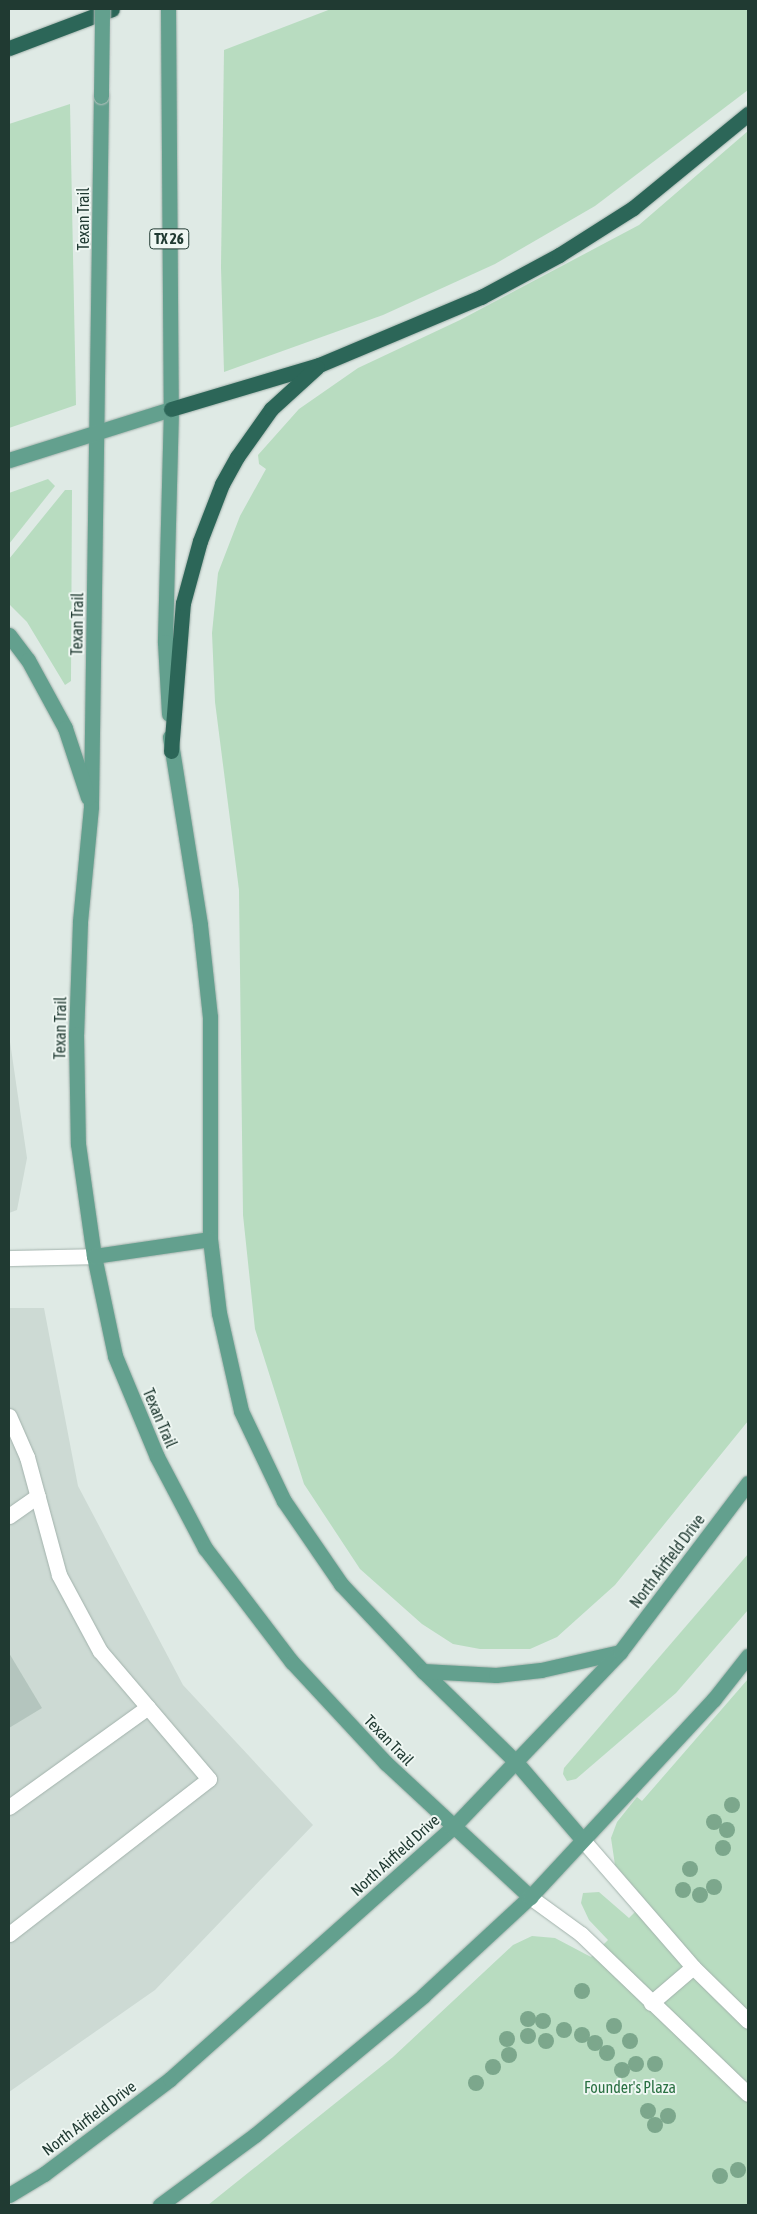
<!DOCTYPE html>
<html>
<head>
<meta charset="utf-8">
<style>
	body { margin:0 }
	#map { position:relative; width:757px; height:2214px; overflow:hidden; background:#dfeae5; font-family:"Asap Condensed",sans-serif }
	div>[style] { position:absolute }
	.built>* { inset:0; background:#cddad4 }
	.green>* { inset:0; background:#b8dcc0 }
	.building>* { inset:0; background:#b4c5be }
	.roads { filter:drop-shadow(0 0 1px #a2b2ac) drop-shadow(0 0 1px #a2b2ac) }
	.minor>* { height:15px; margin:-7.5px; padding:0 7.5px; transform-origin:7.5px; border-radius:7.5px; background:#fff }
	.major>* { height:15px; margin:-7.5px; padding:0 7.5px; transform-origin:7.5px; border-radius:7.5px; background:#63a08e }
	.highway>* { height:15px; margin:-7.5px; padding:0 7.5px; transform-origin:7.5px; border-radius:7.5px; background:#2c6658 }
	.bridges { filter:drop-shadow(0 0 1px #bcc4c2) drop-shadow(0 0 1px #bcc4c2) }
	.major-bridge>* { height:15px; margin:-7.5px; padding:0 7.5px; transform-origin:7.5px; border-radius:7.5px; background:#63a08e }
	.trees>* { width:16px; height:16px; margin:-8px; border-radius:50%; background:#7ca78c }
	span { translate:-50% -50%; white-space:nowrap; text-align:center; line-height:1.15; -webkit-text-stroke:4px #eff7f3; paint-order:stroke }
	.shield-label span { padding:1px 4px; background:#eff7f3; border:1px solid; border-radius:4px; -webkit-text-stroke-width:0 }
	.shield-label { font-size:15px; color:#203a32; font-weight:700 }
	.street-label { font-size:16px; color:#203a32 }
	.park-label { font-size:16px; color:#2b7143 }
	.frame { position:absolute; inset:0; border:10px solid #203a32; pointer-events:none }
</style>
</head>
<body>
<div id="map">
	<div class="built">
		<i style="clip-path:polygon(9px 1035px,27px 1158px,17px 1210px,9px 1213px)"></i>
		<i style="clip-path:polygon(9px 1308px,44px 1308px,78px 1486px,183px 1685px,313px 1825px,155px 1990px,9px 2092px)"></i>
	</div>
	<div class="green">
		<i style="clip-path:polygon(331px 9px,748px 9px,748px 90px,595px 206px,495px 264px,383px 315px,224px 372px,221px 267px,224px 50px)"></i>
		<i style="clip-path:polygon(70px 104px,76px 405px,9px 428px,9px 124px)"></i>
		<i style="clip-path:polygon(748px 131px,748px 1421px,615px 1585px,557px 1637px,530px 1649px,480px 1649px,453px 1644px,422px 1624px,360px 1569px,304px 1484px,255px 1329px,243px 1215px,239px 890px,215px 702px,212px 633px,218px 573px,240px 516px,266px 469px,259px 464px,258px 455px,299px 409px,358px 368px,460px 320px,639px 225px)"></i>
		<i style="clip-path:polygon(48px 479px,55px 486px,9px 544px,9px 493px)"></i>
		<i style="clip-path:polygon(65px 490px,72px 490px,71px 681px,65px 685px,27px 622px,9px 604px,9px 559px)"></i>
		<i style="clip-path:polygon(748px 1554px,748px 1610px,676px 1693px,576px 1779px,567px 1781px,563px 1774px,564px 1768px)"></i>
		<i style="clip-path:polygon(748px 1679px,748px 2205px,208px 2205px,393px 2057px,513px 1945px,532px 1936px,555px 1938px,591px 1957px,608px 1940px,589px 1920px,581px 1903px,583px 1893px,599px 1892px,629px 1918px,646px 1901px,615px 1865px,611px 1838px,617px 1822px,637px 1797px,642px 1801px)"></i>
	</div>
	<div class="building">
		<i style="clip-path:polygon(9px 1653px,42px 1708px,9px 1728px)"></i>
	</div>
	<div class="roads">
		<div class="minor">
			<i style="left:9px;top:1258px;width:85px;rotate:-1.3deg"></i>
			<i style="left:9px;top:1416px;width:45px;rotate:66.3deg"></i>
			<i style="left:27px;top:1457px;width:122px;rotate:74.8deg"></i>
			<i style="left:59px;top:1575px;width:86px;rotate:61.7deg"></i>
			<i style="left:100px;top:1651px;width:168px;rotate:49.6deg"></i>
			<i style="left:209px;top:1779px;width:253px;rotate:142.2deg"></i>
			<i style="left:9px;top:1516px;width:35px;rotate:-35deg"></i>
			<i style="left:9px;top:1807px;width:171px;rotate:-35.7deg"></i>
			<i style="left:581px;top:1838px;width:171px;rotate:49deg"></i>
			<i style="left:693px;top:1967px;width:77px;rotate:44.5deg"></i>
			<i style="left:530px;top:1897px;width:63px;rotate:36deg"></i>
			<i style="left:581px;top:1934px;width:231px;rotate:43.8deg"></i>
			<i style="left:651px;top:2003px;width:55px;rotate:-40.6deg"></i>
		</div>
		<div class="major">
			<i style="left:168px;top:9px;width:400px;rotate:89.6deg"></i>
			<i style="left:171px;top:409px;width:233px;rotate:91.5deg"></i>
			<i style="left:165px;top:642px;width:72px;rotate:86.8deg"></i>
			<i style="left:101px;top:96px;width:711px;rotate:90.81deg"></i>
			<i style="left:91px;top:807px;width:116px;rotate:95.5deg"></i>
			<i style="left:80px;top:922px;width:112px;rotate:92deg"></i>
			<i style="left:76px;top:1034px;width:110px;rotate:89deg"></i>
			<i style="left:78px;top:1144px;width:113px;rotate:81.9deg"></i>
			<i style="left:94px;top:1256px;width:102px;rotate:78.1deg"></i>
			<i style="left:115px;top:1356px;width:109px;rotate:67.4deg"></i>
			<i style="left:157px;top:1457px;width:103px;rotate:62.2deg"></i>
			<i style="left:205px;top:1548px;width:143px;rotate:52.7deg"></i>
			<i style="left:292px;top:1662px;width:138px;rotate:47.1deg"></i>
			<i style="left:386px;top:1763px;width:197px;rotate:42.9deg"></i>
			<i style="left:9px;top:460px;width:170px;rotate:-17.5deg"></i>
			<i style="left:9px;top:635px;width:31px;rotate:53deg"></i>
			<i style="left:28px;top:660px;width:77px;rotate:61.4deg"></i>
			<i style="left:65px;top:728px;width:73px;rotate:71.6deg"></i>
			<i style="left:170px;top:737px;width:190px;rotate:80.9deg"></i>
			<i style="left:200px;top:925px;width:93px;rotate:83.8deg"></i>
			<i style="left:210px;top:1017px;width:222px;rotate:90deg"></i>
			<i style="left:210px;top:1239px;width:75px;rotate:83.1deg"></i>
			<i style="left:219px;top:1313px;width:100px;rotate:77.3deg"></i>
			<i style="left:241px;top:1411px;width:100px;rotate:64.5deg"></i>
			<i style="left:284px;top:1501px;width:101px;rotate:55.5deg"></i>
			<i style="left:341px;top:1584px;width:120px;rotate:46.7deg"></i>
			<i style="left:423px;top:1671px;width:129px;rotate:44.4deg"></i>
			<i style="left:515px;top:1761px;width:101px;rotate:49.4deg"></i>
			<i style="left:94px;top:1256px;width:117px;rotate:-8.3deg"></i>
			<i style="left:423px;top:1671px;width:73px;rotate:3.1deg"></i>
			<i style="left:496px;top:1675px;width:45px;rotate:-6.3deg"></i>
			<i style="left:541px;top:1670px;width:81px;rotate:-12.8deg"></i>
			<i style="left:9px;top:2195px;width:41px;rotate:-31deg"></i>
			<i style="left:44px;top:2174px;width:158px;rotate:-37deg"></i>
			<i style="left:170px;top:2079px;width:378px;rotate:-41.7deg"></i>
			<i style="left:452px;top:1828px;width:243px;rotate:-46.3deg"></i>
			<i style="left:620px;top:1652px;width:212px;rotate:-52.9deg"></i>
			<i style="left:160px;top:2205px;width:118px;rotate:-36.4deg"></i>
			<i style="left:255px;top:2135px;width:219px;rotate:-39.6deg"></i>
			<i style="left:424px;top:1995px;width:144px;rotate:-42.8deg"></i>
			<i style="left:530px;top:1897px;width:270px;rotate:-47.1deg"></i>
			<i style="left:714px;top:1699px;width:55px;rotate:-51.7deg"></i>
		</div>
		<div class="highway">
			<i style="left:9px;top:48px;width:110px;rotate:-20.7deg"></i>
			<i style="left:171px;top:409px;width:154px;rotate:-16.6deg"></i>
			<i style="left:319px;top:365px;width:176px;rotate:-22.8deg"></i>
			<i style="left:481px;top:297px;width:89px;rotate:-28.3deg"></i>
			<i style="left:559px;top:255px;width:88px;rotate:-32.4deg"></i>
			<i style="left:633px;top:208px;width:149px;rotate:-39.3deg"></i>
			<i style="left:171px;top:751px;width:148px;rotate:-85.4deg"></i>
			<i style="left:183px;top:603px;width:64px;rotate:-74.7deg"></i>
			<i style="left:200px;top:541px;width:61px;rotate:-68.9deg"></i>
			<i style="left:222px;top:484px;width:31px;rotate:-61deg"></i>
			<i style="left:237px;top:457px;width:59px;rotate:-54.7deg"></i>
			<i style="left:271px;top:409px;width:62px;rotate:-42.4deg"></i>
		</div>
	</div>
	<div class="bridges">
		<div class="major-bridge">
			<i style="left:101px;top:96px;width:87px;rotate:-89.3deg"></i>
		</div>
	</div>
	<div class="trees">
		<i style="left:732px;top:1805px"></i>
		<i style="left:714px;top:1822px"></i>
		<i style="left:727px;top:1830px"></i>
		<i style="left:723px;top:1848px"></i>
		<i style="left:690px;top:1869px"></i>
		<i style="left:714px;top:1887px"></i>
		<i style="left:683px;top:1890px"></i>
		<i style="left:700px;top:1895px"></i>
		<i style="left:582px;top:1991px"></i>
		<i style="left:528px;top:2019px"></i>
		<i style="left:543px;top:2021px"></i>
		<i style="left:614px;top:2026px"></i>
		<i style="left:564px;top:2030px"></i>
		<i style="left:582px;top:2035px"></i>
		<i style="left:528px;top:2036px"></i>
		<i style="left:507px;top:2039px"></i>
		<i style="left:546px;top:2041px"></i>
		<i style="left:630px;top:2041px"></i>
		<i style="left:595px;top:2043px"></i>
		<i style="left:607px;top:2053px"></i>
		<i style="left:509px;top:2055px"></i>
		<i style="left:636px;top:2064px"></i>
		<i style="left:655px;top:2064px"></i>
		<i style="left:493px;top:2067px"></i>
		<i style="left:622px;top:2070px"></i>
		<i style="left:476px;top:2083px"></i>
		<i style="left:648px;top:2111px"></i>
		<i style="left:668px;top:2116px"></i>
		<i style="left:655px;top:2125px"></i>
		<i style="left:738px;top:2170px"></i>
		<i style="left:720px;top:2176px"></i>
	</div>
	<div class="shield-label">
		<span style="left:169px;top:239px">TX 26</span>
	</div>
	<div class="street-label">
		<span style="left:83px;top:219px;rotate:-90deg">Texan Trail</span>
		<span style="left:77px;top:624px;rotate:-89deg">Texan Trail</span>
		<span style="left:60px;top:1028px;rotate:-89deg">Texan Trail</span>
		<span style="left:160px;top:1418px;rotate:67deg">Texan Trail</span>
		<span style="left:667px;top:1561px;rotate:-53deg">North Airfield Drive</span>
		<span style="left:389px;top:1740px;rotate:46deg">Texan Trail</span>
		<span style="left:395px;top:1855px;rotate:-42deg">North Airfield Drive</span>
		<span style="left:89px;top:2118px;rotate:-37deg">North Airfield Drive</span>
	</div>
	<div class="park-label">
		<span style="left:630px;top:2087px">Founder's Plaza</span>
	</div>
	<div class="frame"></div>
</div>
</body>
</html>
